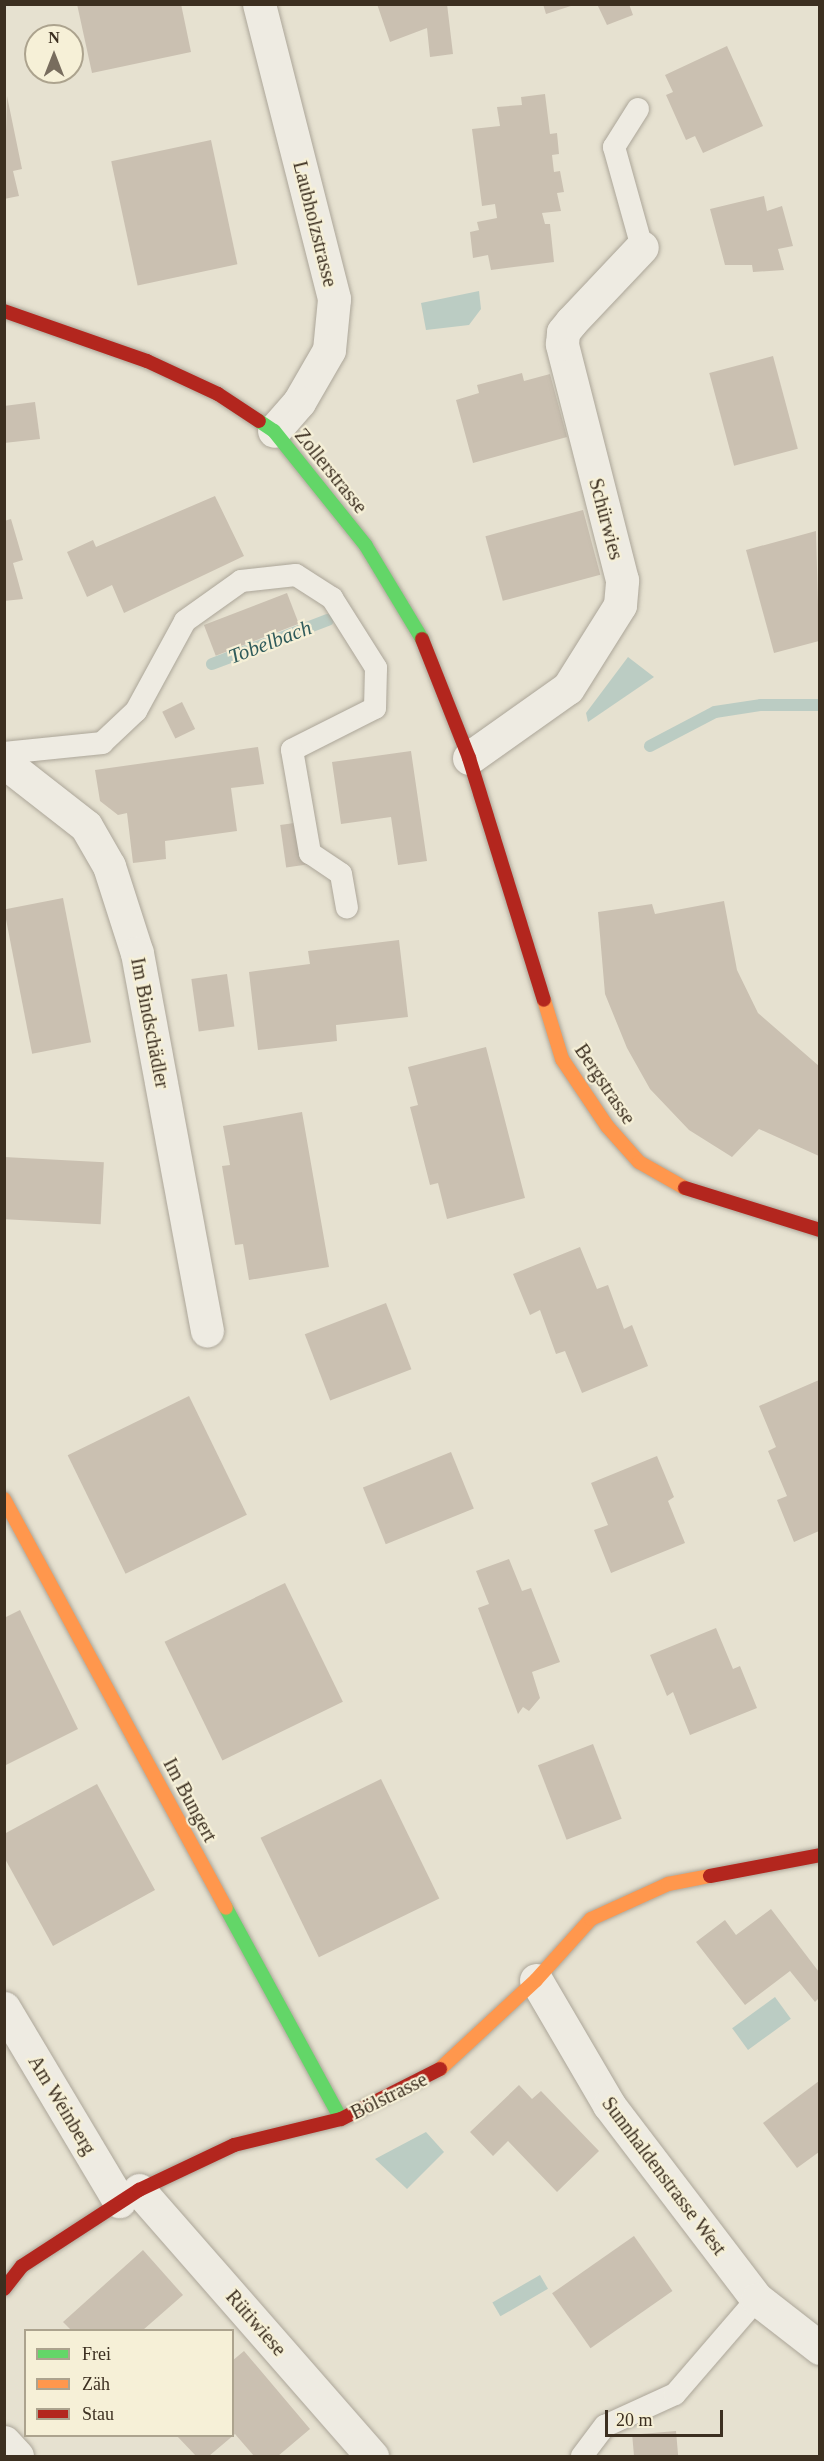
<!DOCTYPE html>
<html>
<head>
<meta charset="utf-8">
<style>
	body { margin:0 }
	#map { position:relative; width:824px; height:2461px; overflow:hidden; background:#e6e1d0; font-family:Georgia,serif }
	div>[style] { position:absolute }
	.water>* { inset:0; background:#bbccc3; transform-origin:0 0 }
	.stream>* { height:12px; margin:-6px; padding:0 6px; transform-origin:6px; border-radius:6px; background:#bbccc3 }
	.building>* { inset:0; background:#cac0b1; transform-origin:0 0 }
	.roads { filter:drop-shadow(0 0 2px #aca699) drop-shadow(0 0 2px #aca699) }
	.lane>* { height:22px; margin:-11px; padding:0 11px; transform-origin:11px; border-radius:11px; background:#eeebe2 }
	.street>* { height:33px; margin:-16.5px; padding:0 16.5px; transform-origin:16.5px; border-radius:16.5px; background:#eeebe2 }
	.fast>* { height:14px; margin:-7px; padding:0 7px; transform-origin:7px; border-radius:7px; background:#63d668 }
	.slow>* { height:14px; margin:-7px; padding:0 7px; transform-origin:7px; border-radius:7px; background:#ff974d }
	.jam>* { height:14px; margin:-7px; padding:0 7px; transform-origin:7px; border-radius:7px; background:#b3261e }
	span { translate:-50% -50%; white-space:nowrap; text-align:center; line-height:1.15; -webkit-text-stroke:4.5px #f6f0d7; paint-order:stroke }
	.street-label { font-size:20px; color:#3c2f20 }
	.water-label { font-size:21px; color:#2f5b5b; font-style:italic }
	.frame { position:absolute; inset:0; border:6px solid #3c2f20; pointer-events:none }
	.legend { position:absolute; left:24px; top:2329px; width:210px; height:108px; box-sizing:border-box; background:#f6f0d7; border:2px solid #aca38e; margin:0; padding:8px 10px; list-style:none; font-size:18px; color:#3c2f20 }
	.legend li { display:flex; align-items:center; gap:12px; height:30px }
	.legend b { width:30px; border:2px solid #aca38e }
	.north { position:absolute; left:24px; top:24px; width:60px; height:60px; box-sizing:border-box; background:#f6f0d7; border:2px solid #aca38e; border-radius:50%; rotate:0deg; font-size:16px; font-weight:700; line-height:24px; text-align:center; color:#3c2f20 }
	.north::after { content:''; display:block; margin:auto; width:21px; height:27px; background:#786d5e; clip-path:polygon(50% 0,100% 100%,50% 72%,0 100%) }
	.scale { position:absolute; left:605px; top:2410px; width:118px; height:27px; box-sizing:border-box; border:3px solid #3c2f20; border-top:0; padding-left:8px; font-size:18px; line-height:21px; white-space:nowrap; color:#3c2f20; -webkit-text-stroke:4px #f6f0d7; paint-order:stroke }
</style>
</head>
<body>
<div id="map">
	<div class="water">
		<i style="clip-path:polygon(479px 291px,481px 309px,469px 325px,426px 330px,421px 303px)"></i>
		<i style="clip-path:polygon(628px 657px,654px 677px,588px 722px,586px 713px)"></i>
		<i style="left:775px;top:1997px;width:27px;height:53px;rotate:54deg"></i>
		<i style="clip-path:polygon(426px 2132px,444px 2152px,407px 2189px,375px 2159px)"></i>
		<i style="left:540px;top:2275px;width:16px;height:55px;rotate:60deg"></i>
	</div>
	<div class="stream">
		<i style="left:212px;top:664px;width:124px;rotate:-20.8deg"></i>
		<i style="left:650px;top:746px;width:73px;rotate:-27.6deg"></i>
		<i style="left:715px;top:712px;width:47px;rotate:-8.7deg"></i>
		<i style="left:761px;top:705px;width:59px"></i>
	</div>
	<div class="building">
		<i style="clip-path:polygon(77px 4px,181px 4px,191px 52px,92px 73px)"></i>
		<i style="clip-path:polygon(377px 4px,447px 4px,453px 54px,430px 57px,427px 28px,390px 42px)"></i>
		<i style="clip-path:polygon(543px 4px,574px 4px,574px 5px,546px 14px)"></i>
		<i style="clip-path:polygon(597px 4px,629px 4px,633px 15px,607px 25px)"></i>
		<i style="clip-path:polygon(727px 46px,763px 126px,703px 153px,695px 136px,686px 140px,666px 95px,673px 92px,665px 75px)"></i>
		<i style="clip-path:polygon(545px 94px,550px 134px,557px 133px,559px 154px,552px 155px,554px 172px,560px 171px,564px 192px,557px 193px,561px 211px,542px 213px,545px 224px,550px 224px,554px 262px,491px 270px,488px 255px,473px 258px,470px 232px,479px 230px,477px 222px,497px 218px,495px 204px,482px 206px,472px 129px,500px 126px,497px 107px,522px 105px,521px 97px)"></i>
		<i style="clip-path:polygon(7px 96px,22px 169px,13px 171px,19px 196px,4px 199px)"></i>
		<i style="left:211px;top:140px;width:127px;height:102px;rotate:78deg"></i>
		<i style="clip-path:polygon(764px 196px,767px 211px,782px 206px,793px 246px,778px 249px,784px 270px,753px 272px,752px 265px,725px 265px,710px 209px)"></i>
		<i style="left:773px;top:356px;width:96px;height:66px;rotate:75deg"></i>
		<i style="clip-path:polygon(522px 373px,524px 381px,550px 374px,567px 437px,473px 463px,456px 400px,479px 393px,477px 385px)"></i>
		<i style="clip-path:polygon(35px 402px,40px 439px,4px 443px,4px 406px)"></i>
		<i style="clip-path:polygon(215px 496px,244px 556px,124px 613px,112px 585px,87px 597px,67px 552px,93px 540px,96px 547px)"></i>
		<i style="left:583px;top:510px;width:67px;height:101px;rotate:75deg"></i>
		<i style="clip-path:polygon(11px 519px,23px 560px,13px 563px,23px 599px,4px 601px,4px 521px)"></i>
		<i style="clip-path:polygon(816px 531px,819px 641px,774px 653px,746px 550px)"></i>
		<i style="left:287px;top:593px;width:33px;height:89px;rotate:69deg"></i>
		<i style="left:182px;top:702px;width:30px;height:22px;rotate:64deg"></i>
		<i style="clip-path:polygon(258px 747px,264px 784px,231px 788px,237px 831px,165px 841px,166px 859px,133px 863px,127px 813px,118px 815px,100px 801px,95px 770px)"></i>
		<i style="clip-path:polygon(411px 751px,427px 861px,398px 865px,391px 817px,341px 824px,332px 762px)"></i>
		<i style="left:301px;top:822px;width:43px;height:21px;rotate:82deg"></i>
		<i style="left:63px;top:898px;width:147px;height:60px;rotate:79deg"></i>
		<i style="clip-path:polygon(724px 901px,737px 970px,758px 1013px,819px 1066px,819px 1156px,759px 1129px,732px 1157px,689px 1130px,650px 1089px,627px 1048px,605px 994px,598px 912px,652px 904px,655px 914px)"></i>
		<i style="clip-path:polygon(399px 940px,408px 1017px,336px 1025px,337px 1041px,258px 1050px,249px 972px,310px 964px,308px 951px)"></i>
		<i style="left:227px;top:974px;width:53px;height:36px;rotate:82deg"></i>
		<i style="clip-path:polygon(486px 1047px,525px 1198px,447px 1219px,438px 1183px,430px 1185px,410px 1107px,418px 1105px,408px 1067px)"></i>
		<i style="clip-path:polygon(302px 1112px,329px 1267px,249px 1280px,243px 1244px,235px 1245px,222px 1166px,230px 1165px,223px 1126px)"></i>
		<i style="left:4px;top:1157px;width:100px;height:62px;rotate:3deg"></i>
		<i style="clip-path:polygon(580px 1247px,597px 1289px,608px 1285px,624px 1329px,632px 1325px,648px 1366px,582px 1393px,565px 1351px,556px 1354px,540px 1310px,530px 1315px,513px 1274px)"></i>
		<i style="left:386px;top:1303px;width:71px;height:87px;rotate:69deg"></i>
		<i style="clip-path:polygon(819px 1380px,819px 1531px,794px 1542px,777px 1500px,787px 1496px,768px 1451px,776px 1447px,759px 1406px)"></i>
		<i style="left:189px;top:1396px;width:132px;height:135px;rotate:64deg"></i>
		<i style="left:451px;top:1452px;width:61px;height:95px;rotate:68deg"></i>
		<i style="clip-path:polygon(657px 1456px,674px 1497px,668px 1501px,685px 1543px,611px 1573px,594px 1530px,608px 1525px,591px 1483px)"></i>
		<i style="clip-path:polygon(509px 1559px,522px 1591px,531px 1588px,560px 1662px,532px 1672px,540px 1698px,529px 1711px,523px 1707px,518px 1714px,478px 1608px,489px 1604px,476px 1571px)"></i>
		<i style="left:285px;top:1583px;width:132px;height:134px;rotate:64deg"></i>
		<i style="clip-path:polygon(20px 1610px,78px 1729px,4px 1766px,4px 1618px)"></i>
		<i style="clip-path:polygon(716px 1628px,733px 1669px,740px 1666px,757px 1708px,690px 1735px,673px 1692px,667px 1696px,650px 1655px)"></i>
		<i style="left:593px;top:1744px;width:80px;height:59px;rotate:69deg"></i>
		<i style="left:381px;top:1779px;width:133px;height:134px;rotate:64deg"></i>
		<i style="clip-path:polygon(97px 1784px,155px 1890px,53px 1946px,4px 1857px,4px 1834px)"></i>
		<i style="clip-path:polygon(771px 1909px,819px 1972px,819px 1998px,815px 2002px,790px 1971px,745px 2005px,696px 1942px,725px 1920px,736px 1935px)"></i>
		<i style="clip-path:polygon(819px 2081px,819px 2152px,797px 2168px,763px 2123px)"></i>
		<i style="clip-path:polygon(519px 2085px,532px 2099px,541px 2091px,599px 2151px,557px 2192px,508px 2141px,493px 2156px,470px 2132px)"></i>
		<i style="left:634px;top:2236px;width:67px;height:100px;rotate:55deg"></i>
		<i style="clip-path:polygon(143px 2250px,183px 2295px,143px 2330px,71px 2330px,63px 2322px)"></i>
		<i style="clip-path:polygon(244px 2351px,310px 2429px,278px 2456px,254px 2456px,235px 2434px,209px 2456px,196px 2456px,177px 2436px,232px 2436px,232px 2361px)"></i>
		<i style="left:676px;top:2431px;width:25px;height:44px;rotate:85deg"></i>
	</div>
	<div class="roads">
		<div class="lane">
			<i style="left:638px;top:109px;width:45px;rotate:122.3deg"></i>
			<i style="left:614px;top:147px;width:104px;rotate:74.4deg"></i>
			<i style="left:4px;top:753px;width:99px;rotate:-5.8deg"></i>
			<i style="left:102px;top:743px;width:47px;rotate:-43.3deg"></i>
			<i style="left:136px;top:711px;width:102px;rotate:-61.4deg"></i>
			<i style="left:185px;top:621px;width:69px;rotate:-35.5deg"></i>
			<i style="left:241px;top:581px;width:55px;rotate:-6.2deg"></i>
			<i style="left:296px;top:575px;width:43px;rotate:32.6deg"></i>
			<i style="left:332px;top:598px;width:83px;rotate:57.8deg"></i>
			<i style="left:376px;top:668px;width:40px;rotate:91.4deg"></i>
			<i style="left:375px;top:708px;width:93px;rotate:153.2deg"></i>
			<i style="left:292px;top:750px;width:105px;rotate:80.1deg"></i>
			<i style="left:310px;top:853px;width:37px;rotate:34deg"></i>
			<i style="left:341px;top:874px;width:34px;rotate:80deg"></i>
			<i style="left:582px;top:2456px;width:38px;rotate:-53deg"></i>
			<i style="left:605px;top:2426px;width:77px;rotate:-24.6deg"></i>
			<i style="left:675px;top:2394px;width:125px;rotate:-49.2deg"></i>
		</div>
		<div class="street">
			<i style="left:259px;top:4px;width:304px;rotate:75.7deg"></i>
			<i style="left:334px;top:299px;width:51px;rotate:95.6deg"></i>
			<i style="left:329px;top:350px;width:60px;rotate:120deg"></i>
			<i style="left:299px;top:402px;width:38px;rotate:131deg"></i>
			<i style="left:469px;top:758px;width:121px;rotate:-35.3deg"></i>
			<i style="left:568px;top:688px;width:98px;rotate:-57.9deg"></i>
			<i style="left:620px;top:605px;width:25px;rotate:-85deg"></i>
			<i style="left:622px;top:580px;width:244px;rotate:-104.3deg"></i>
			<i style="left:562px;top:344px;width:12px;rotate:-85deg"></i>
			<i style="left:563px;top:332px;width:13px;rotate:-51deg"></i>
			<i style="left:571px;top:322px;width:103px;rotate:-46.6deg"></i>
			<i style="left:4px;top:762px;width:104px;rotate:38deg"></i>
			<i style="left:86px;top:826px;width:46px;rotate:60.1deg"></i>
			<i style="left:109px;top:866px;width:91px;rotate:72.2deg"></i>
			<i style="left:137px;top:953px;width:384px;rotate:79.5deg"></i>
			<i style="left:536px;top:1980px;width:145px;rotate:59.7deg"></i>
			<i style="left:609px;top:2105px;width:244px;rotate:52.7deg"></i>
			<i style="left:757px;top:2299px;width:80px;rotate:37.9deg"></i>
			<i style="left:4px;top:2008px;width:225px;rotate:59.2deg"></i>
			<i style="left:139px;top:2190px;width:354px;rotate:48.8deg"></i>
			<i style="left:4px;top:2442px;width:19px;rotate:47deg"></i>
		</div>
		<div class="fast">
			<i style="left:259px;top:421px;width:18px;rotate:34deg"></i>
			<i style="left:274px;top:431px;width:147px;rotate:51.3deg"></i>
			<i style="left:366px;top:546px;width:109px;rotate:58.9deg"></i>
			<i style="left:226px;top:1908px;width:240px;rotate:61.4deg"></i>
		</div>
		<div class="slow">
			<i style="left:544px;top:1000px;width:62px;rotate:73deg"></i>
			<i style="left:562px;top:1059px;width:81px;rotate:56.1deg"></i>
			<i style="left:607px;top:1126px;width:48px;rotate:48.4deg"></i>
			<i style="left:639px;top:1162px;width:53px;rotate:29.5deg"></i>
			<i style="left:4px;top:1499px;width:465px;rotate:61.5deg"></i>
			<i style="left:440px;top:2069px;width:131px;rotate:-42.8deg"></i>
			<i style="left:536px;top:1980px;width:82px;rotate:-48deg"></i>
			<i style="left:591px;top:1919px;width:85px;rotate:-24.4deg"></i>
			<i style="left:668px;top:1884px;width:43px;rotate:-10.8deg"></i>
		</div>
		<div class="jam">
			<i style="left:4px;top:311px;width:151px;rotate:19.3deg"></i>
			<i style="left:147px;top:361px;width:78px;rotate:24.9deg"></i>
			<i style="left:218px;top:394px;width:49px;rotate:33.4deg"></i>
			<i style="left:422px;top:639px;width:128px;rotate:68.4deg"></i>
			<i style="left:469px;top:758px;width:253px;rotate:72.8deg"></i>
			<i style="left:685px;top:1188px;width:141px;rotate:17.3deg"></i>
			<i style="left:710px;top:1876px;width:112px;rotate:-10.8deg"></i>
			<i style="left:4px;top:2289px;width:29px;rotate:-52deg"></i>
			<i style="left:22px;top:2266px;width:140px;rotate:-33deg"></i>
			<i style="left:139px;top:2190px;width:105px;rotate:-25.3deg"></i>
			<i style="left:234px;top:2145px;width:110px;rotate:-13.7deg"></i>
			<i style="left:341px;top:2119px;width:111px;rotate:-26.8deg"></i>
		</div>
	</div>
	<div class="street-label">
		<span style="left:315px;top:224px;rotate:76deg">Laubholzstrasse</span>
		<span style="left:331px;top:471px;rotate:51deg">Zollerstrasse</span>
		<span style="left:606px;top:519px;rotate:75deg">Schürwies</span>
		<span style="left:150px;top:1023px;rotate:79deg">Im Bindschädler</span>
		<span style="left:605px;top:1084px;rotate:56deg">Bergstrasse</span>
		<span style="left:190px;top:1800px;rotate:62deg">Im Bungert</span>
		<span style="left:389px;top:2096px;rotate:-26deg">Bölstrasse</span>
		<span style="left:62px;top:2105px;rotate:59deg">Am Weinberg</span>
		<span style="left:664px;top:2176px;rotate:53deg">Sunnhaldenstrasse West</span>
		<span style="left:256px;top:2323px;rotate:49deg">Rütiwiese</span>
	</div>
	<div class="water-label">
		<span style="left:270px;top:642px;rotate:-21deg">Tobelbach</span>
	</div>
	<div class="frame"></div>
	<ul class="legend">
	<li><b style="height:8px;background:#63d668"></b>Frei</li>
	<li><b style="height:8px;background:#ff974d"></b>Zäh</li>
	<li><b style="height:8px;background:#b3261e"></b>Stau</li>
	</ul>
	<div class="north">N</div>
	<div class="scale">20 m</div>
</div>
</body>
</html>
